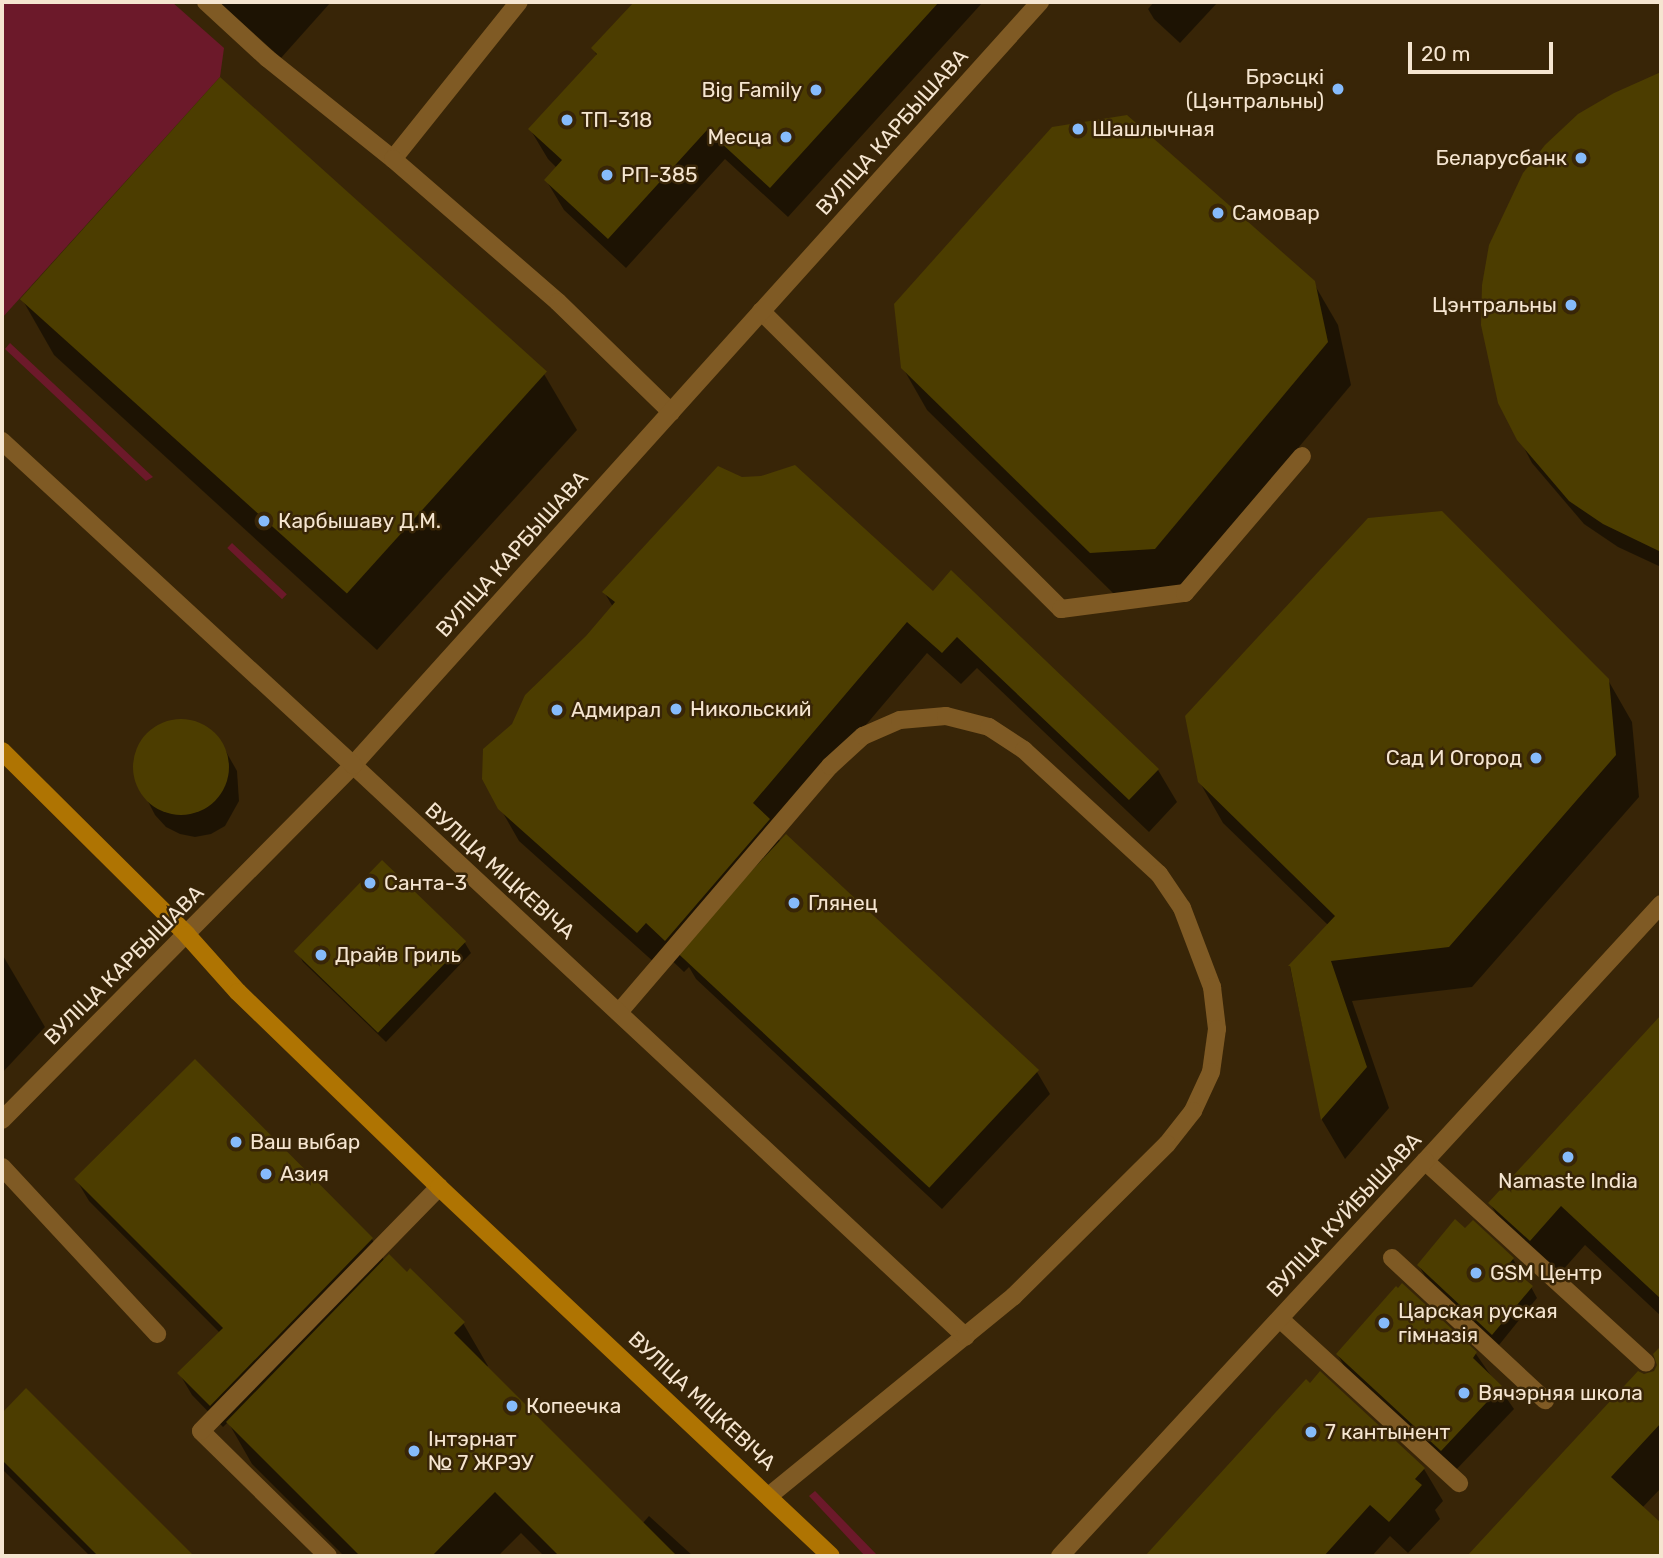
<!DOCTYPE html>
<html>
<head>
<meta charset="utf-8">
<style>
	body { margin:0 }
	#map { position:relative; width:1663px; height:1558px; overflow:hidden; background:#382507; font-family:Rubik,sans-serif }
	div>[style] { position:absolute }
	.green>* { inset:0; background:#6c192a; transform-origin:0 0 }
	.shadow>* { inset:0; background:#0007 }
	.building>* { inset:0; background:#4c3d00; transform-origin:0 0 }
	.round { border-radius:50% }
	.service>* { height:18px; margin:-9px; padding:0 9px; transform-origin:9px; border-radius:9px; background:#7f5a24 }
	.pedestrian>* { height:18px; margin:-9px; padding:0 9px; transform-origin:9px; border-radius:9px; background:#7f5a24 }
	.minor>* { height:18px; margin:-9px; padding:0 9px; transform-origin:9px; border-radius:9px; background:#7f5a24 }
	.tertiary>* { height:18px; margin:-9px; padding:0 9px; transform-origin:9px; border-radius:9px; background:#7f5a24 }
	.secondary>* { height:18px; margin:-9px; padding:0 9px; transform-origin:9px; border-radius:9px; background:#af7402 }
	.dots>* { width:19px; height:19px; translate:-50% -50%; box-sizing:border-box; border:4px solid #382507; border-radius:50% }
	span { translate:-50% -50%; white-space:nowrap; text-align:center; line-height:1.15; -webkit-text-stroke:5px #382507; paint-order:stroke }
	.poi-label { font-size:21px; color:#f5e5d0 }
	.right { translate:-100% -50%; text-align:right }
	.left { translate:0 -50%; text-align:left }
	.street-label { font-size:21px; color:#f5e5d0 }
	.frame { position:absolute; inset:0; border:4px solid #f5e5d0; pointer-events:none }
	.scale { position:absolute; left:1408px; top:42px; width:145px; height:32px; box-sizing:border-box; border:4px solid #f5e5d0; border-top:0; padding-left:9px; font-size:21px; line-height:24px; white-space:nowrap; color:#f5e5d0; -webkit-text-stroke:5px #382507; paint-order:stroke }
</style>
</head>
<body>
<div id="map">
	<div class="green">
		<i style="clip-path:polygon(2px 2px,172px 2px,224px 48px,220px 77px,2px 318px)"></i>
		<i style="clip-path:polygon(10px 343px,84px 412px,153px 477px,146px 481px,5px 349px)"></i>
		<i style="left:232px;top:543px;width:75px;height:7px;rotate:43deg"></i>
		<i style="clip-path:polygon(815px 1491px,878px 1556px,865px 1556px,809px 1496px)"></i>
	</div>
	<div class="shadow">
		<i style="clip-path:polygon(219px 2px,331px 2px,281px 58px)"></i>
		<i style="clip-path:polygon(636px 2px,983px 2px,788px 217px,725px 159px,626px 268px,564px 210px,546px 180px,557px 168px,548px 159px,530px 129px,597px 56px,593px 48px)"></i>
		<i style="clip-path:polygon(1154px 2px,1218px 2px,1180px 43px,1154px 19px,1148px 9px)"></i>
		<i style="clip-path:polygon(1661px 77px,1661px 567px,1618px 547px,1584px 524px,1532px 463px,1500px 402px,1482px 325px,1650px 79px)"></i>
		<i style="clip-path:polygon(1313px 282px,1338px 325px,1351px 385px,1179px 590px,1115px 595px,927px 410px,903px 368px)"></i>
		<i style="clip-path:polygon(22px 299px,544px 374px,577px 430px,377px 650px,54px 355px)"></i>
		<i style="clip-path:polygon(604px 592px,933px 594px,1158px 770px,1177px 802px,1149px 832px,977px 668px,961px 684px,927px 653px,775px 832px,781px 843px,1037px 1072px,1050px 1094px,942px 1209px,696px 979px,689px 967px,684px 972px,665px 954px,656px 964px,519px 841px,483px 778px,513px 725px,613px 607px)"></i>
		<i style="clip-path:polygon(1608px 680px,1632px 722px,1639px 797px,1472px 987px,1352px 1001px,1389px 1108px,1345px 1159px,1322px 1120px,1290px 967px,1329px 926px,1223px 823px,1199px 781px)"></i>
		<i style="clip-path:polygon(189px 721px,215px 735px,224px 748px,237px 771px,239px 801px,225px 826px,211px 834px,195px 837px,180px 834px,166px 827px,155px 815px,136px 778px,139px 748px,147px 735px,159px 726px)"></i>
		<i style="clip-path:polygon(382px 863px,465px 943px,471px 953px,386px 1042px,303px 962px,297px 951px)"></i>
		<i style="clip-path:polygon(2px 954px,45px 1027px,2px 1073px)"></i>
		<i style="clip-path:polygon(1661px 1018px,1661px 1316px,1585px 1245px,1554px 1280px,1513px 1244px,1490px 1203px)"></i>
		<i style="clip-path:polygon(76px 1179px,372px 1239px,385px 1262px,463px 1323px,488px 1366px,486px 1368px,642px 1524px,649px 1516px,693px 1556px,544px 1556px,521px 1533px,498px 1556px,344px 1556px,252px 1464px,228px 1422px,223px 1427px,192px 1395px,179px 1373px,220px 1333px,89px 1201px)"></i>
		<i style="clip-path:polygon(1473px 1222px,1513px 1259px,1519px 1270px,1516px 1274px,1531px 1287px,1537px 1298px,1499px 1345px,1425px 1276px,1419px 1266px)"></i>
		<i style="clip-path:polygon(1661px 1348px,1661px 1488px,1642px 1508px,1661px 1526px,1661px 1556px,1488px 1556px,1481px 1544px,1644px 1376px,1655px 1373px,1659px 1365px,1655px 1355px)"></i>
		<i style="clip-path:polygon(1476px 1354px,1514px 1409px,1454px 1472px,1350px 1377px,1338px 1355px)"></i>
		<i style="clip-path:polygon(1306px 1382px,1424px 1469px,1443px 1501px,1435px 1510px,1440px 1519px,1408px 1553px,1390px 1536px,1372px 1556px,1147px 1556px)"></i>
		<i style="clip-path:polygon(26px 1391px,192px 1556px,90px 1556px,2px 1469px,2px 1415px)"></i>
	</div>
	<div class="building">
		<i style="clip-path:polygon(634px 2px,939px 2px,770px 188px,707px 130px,608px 239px,544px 180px,562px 160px,528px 129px,597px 54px,591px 48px)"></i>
		<i style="clip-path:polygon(1661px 72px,1661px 552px,1603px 524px,1569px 501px,1517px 440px,1498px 403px,1481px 325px,1482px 285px,1489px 245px,1523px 173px,1545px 145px,1578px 114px,1614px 93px)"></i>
		<i style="left:220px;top:77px;width:440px;height:299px;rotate:42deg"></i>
		<i style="clip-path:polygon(1127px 115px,1315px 281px,1328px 342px,1155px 549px,1090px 553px,901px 368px,894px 304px,1052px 127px)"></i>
		<i style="clip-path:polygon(795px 465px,933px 591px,951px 570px,1159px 769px,1129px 800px,957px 637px,942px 653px,907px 622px,753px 803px,770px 819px,665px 941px,646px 923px,637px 933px,498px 809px,482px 779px,483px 749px,512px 724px,525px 695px,586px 636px,615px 602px,602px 592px,718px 466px,742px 477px,761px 476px)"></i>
		<i style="clip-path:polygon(1442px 511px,1609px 679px,1616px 755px,1449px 947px,1331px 961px,1367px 1067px,1321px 1120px,1290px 966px,1288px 966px,1335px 916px,1198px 782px,1185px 716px,1368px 518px)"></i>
		<i class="round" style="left:133px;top:719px;width:96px;height:96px"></i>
		<i style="left:786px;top:834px;width:346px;height:161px;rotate:43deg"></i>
		<i style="left:382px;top:860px;width:117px;height:127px;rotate:44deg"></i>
		<i style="clip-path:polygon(1661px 1015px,1661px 1299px,1561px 1206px,1530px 1241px,1488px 1203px)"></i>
		<i style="clip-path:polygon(195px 1059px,373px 1238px,210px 1406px,177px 1373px,223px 1328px,74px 1179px)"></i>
		<i style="clip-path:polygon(1455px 1219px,1465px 1228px,1473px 1220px,1514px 1258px,1508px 1265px,1533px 1286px,1492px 1335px,1417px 1265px)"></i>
		<i style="clip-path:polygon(389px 1254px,407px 1272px,410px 1268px,465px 1322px,454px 1333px,677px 1556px,559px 1556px,495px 1492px,432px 1556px,360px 1556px,226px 1422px)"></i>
		<i style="clip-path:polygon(1402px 1283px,1477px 1352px,1473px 1358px,1502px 1386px,1441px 1451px,1336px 1354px,1396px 1286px,1398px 1288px)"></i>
		<i style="clip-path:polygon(1661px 1346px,1661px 1423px,1611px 1477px,1661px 1523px,1661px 1556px,1467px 1556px,1638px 1371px,1644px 1374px,1654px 1371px,1657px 1365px,1653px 1354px)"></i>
		<i style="clip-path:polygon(1320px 1371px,1425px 1468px,1415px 1479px,1422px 1485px,1389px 1522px,1370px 1505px,1324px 1556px,1145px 1556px,1306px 1379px,1310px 1383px)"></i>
		<i style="clip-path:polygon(26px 1388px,194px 1556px,98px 1556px,2px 1460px,2px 1413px)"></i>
	</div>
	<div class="service">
		<i style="left:206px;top:2px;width:83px;rotate:42.6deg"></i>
		<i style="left:267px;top:58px;width:161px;rotate:38.7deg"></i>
		<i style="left:393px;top:159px;width:201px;rotate:-51.3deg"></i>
		<i style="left:393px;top:159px;width:218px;rotate:40.9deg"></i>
		<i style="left:558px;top:302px;width:158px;rotate:44.2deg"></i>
		<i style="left:761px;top:311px;width:423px;rotate:44.8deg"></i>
		<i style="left:1061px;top:609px;width:125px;rotate:-7.4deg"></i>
		<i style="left:1185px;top:593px;width:180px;rotate:-49.5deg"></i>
		<i style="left:620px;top:1011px;width:323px;rotate:-49.4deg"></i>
		<i style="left:830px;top:766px;width:45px;rotate:-42.3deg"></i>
		<i style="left:863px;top:736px;width:40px;rotate:-23.4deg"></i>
		<i style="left:900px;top:720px;width:46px;rotate:-5deg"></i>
		<i style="left:946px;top:716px;width:44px;rotate:14.3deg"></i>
		<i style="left:989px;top:727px;width:42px;rotate:33.3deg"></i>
		<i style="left:1024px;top:750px;width:183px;rotate:42.6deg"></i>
		<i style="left:1159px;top:874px;width:41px;rotate:55.9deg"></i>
		<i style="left:1182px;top:908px;width:85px;rotate:69.2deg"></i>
		<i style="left:1212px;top:987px;width:42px;rotate:83.2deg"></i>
		<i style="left:1217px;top:1029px;width:43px;rotate:97.9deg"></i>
		<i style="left:1211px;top:1072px;width:43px;rotate:114.8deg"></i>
		<i style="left:1193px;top:1111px;width:42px;rotate:128.2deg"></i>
		<i style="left:1167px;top:1144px;width:216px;rotate:135.2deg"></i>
		<i style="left:1014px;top:1296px;width:316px;rotate:140.8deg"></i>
		<i style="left:1425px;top:1161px;width:299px;rotate:42.4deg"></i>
		<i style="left:2px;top:1167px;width:228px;rotate:47.1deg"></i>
		<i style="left:1392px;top:1258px;width:209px;rotate:42.9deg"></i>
		<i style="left:1280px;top:1319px;width:243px;rotate:42.5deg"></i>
		<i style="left:328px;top:1556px;width:178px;rotate:-135.5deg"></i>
		<i style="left:201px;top:1431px;width:341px;rotate:-45.7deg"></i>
	</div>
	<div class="pedestrian">
		<i style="left:1425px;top:1161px;width:349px;rotate:-47.4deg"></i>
	</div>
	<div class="minor">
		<i style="left:353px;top:765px;width:838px;rotate:43.02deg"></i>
		<i style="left:2px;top:1120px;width:499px;rotate:-45.3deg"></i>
		<i style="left:353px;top:765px;width:1027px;rotate:-48deg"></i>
		<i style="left:1060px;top:1556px;width:538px;rotate:-47.26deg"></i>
	</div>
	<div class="tertiary">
		<i style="left:2px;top:441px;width:478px;rotate:42.7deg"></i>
	</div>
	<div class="secondary">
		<i style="left:2px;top:751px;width:261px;rotate:44.8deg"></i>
		<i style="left:187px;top:935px;width:76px;rotate:48.2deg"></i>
		<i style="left:238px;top:992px;width:280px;rotate:44.1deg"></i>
		<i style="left:439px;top:1187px;width:538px;rotate:43.27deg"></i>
	</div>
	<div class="dots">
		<i style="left:1338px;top:89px;background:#86bbfb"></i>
		<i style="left:816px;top:90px;background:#86bbfb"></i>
		<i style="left:567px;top:120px;background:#86bbfb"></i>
		<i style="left:1078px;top:129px;background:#86bbfb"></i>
		<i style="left:786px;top:137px;background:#86bbfb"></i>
		<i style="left:1581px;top:158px;background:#86bbfb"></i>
		<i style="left:607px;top:175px;background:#86bbfb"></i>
		<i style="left:1218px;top:213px;background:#86bbfb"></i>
		<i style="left:1571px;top:305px;background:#86bbfb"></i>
		<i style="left:264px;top:521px;background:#86bbfb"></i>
		<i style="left:676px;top:709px;background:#86bbfb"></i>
		<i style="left:557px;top:710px;background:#86bbfb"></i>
		<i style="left:1536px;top:758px;background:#86bbfb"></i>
		<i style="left:370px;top:883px;background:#86bbfb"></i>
		<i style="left:794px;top:903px;background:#86bbfb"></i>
		<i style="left:321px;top:955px;background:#86bbfb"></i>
		<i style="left:236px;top:1142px;background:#86bbfb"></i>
		<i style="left:1568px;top:1157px;background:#86bbfb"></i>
		<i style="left:266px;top:1174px;background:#86bbfb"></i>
		<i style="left:1476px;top:1273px;background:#86bbfb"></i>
		<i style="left:1384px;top:1323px;background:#86bbfb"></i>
		<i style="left:1464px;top:1393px;background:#86bbfb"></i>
		<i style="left:512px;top:1406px;background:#86bbfb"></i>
		<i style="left:1311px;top:1432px;background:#86bbfb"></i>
		<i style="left:414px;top:1451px;background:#86bbfb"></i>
	</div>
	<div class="poi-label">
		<span class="right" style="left:1324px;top:89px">Брэсцкі<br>(Цэнтральны)</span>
		<span class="right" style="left:802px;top:90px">Big Family</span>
		<span class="left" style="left:581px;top:120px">ТП-318</span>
		<span class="left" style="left:1092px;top:129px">Шашлычная</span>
		<span class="right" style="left:772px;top:137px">Месца</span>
		<span class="right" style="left:1567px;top:158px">Беларусбанк</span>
		<span class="left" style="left:621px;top:175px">РП-385</span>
		<span class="left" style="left:1232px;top:213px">Самовар</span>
		<span class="right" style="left:1557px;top:305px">Цэнтральны</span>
		<span class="left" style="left:278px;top:521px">Карбышаву Д.М.</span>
		<span class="left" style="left:690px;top:709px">Никольский</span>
		<span class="left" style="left:571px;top:710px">Адмирал</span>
		<span class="right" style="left:1522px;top:758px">Сад И Огород</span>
		<span class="left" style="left:384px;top:883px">Санта-3</span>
		<span class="left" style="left:808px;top:903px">Глянец</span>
		<span class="left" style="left:335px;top:955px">Драйв Гриль</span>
		<span class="left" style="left:250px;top:1142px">Ваш выбар</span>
		<span class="left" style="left:280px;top:1174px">Азия</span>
		<span style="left:1568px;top:1181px">Namaste India</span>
		<span class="left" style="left:1490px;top:1273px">GSM Центр</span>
		<span class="left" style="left:1398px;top:1323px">Царская руская<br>гімназія</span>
		<span class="left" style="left:1478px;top:1393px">Вячэрняя школа</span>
		<span class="left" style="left:526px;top:1406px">Копеечка</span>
		<span class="left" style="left:1325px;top:1432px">7 кантынент</span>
		<span class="left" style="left:428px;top:1451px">Інтэрнат<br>№ 7 ЖРЭУ</span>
	</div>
	<div class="street-label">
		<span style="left:892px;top:132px;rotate:-48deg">ВУЛІЦА КАРБЫШАВА</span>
		<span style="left:512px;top:554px;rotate:-48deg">ВУЛІЦА КАРБЫШАВА</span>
		<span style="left:500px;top:871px;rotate:42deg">ВУЛІЦА МІЦКЕВІЧА</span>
		<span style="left:124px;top:965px;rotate:-45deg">ВУЛІЦА КАРБЫШАВА</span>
		<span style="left:1344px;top:1215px;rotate:-47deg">ВУЛІЦА КУЙБЫШАВА</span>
		<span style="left:702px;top:1401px;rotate:43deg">ВУЛІЦА МІЦКЕВІЧА</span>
	</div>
	<div class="frame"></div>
	<div class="scale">20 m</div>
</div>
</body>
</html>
